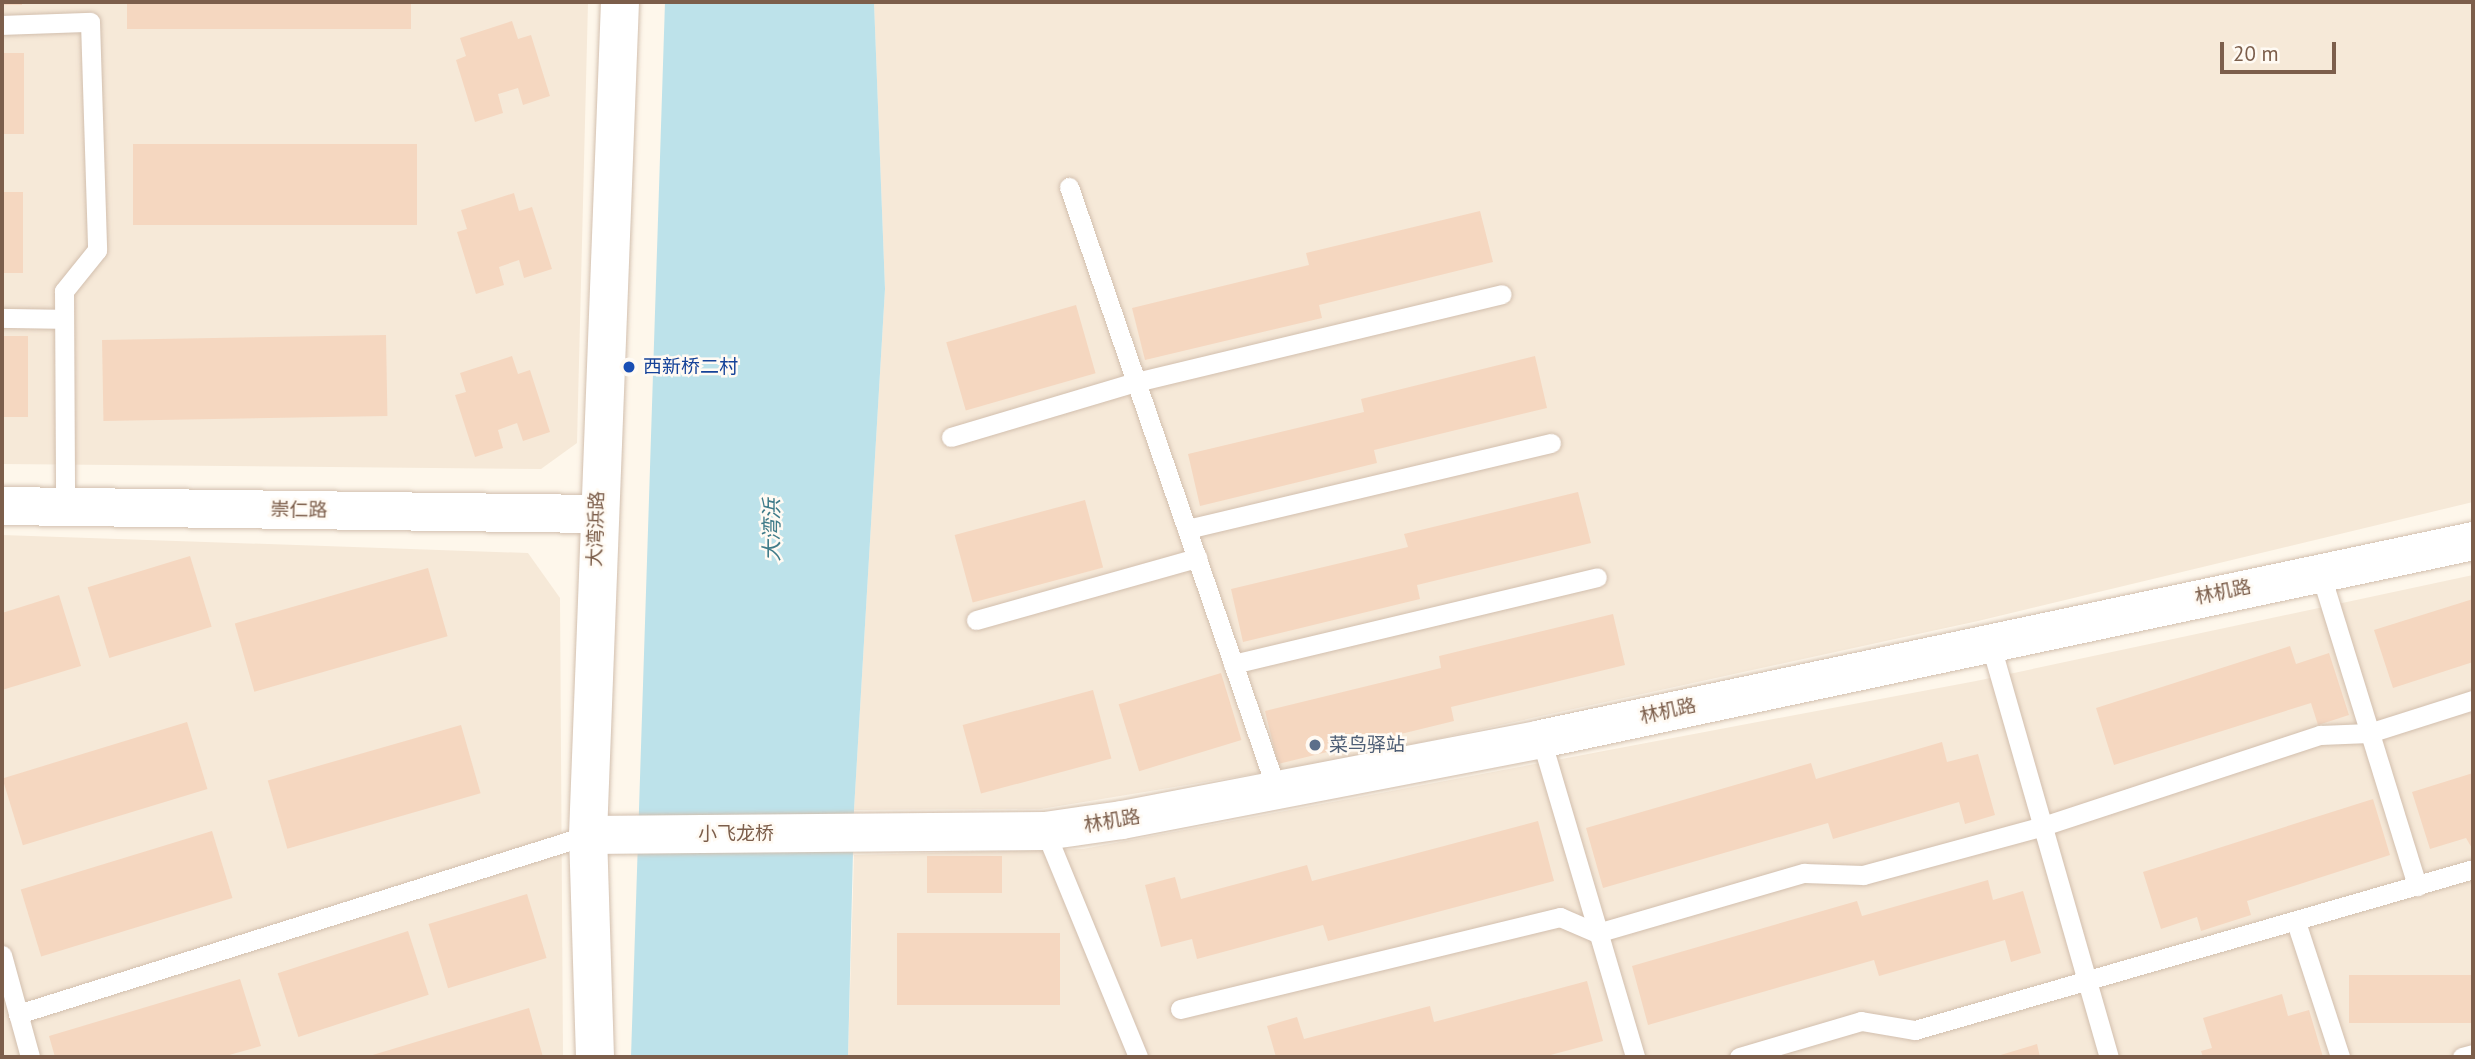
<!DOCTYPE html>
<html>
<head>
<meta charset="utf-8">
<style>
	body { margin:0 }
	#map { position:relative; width:2475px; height:1059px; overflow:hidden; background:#fef7eb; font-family:"PT Sans","Noto Sans SC",sans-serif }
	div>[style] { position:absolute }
	.residential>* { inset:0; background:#f6e9d8 }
	.water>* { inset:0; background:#bde2ea }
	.building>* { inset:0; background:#f5d7c0; transform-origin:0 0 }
	.roads { filter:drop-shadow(0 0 2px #d2bfae) drop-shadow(0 0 2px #d2bfae) }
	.lane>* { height:19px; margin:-9.5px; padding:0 9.5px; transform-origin:9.5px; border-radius:9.5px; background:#fff }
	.street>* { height:38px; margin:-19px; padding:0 19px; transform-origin:19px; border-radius:19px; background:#fff }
	.dots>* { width:19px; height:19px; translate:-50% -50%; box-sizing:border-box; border:4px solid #fffaf3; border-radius:50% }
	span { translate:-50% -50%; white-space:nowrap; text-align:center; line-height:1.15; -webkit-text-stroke:5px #fffaf3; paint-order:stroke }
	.transit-label { font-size:19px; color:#164399 }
	.left { translate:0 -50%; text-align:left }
	.street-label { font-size:19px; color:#7c5e4b }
	.service-label { font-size:19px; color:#4e5e75 }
	.water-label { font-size:21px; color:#3f7b89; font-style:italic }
	.frame { position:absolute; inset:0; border:4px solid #7c5e4b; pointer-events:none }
	.scale { position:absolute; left:2220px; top:42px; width:116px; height:32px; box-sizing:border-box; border:4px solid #7c5e4b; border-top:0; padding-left:9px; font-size:21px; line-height:24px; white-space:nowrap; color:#7c5e4b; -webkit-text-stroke:5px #fffaf3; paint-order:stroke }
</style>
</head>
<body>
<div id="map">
	<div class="residential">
		<i style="clip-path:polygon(2px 2px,588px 2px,577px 443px,541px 469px,2px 464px)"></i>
		<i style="clip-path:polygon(874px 2px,2473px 2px,2473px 502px,1978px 621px,1344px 759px,1041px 809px,854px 810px,885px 289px)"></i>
		<i style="clip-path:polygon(2px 535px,528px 553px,560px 598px,563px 1057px,2px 1057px)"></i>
		<i style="clip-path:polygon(2473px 575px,2473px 1057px,848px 1057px,854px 855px,1083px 849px,1976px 681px)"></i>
	</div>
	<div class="water">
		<i style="clip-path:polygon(665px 2px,874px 2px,885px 289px,854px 810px,848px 1057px,631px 1057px)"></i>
	</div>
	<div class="building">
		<i style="left:2px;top:2px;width:20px;height:3px"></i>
		<i style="left:127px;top:2px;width:284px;height:27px"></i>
		<i style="clip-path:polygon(512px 21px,518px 39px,531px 35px,550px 96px,523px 105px,518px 88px,498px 94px,503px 113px,475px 122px,456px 60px,466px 56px,460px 38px)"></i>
		<i style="left:2px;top:53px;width:22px;height:81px"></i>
		<i style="left:417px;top:144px;width:81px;height:284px;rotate:90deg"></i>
		<i style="left:23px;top:192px;width:81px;height:21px;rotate:90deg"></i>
		<i style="clip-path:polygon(514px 193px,519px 211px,532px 207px,552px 269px,524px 278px,519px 260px,499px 267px,504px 285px,476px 294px,457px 232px,467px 229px,461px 210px)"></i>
		<i style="clip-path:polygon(1480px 211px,1493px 262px,1319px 305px,1322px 318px,1145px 360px,1132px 308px,1309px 265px,1306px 253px)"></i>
		<i style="left:1076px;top:305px;width:71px;height:135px;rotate:74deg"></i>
		<i style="left:386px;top:335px;width:81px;height:284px;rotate:89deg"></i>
		<i style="left:2px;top:336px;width:26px;height:81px"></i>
		<i style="clip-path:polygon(512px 356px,518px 374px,530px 370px,550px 432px,523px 441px,517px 423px,498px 430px,503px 448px,475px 457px,455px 395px,466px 392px,460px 373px)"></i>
		<i style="clip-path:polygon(1535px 356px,1547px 408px,1374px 450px,1377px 463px,1200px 506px,1188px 454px,1364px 412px,1361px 399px)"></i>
		<i style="clip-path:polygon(1578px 492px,1591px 543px,1417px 585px,1420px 599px,1243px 642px,1231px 589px,1408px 547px,1404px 534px)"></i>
		<i style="left:1085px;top:500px;width:70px;height:135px;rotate:75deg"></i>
		<i style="left:190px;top:556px;width:74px;height:107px;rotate:73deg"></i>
		<i style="left:428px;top:568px;width:71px;height:201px;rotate:74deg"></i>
		<i style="clip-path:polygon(59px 595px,81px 666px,2px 690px,2px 613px)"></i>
		<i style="clip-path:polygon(2473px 599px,2473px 662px,2393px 688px,2374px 630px)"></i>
		<i style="clip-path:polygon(1613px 614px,1625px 665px,1451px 707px,1454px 721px,1278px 764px,1265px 711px,1441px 668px,1439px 656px)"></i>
		<i style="clip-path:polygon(2290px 646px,2296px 664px,2329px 653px,2349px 715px,2318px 725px,2311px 703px,2114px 765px,2096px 708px)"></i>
		<i style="left:1221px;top:673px;width:70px;height:107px;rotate:73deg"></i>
		<i style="left:1093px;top:690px;width:71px;height:135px;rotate:75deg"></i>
		<i style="left:187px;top:722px;width:70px;height:193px;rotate:73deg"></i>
		<i style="left:461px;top:725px;width:71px;height:201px;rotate:74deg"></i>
		<i style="clip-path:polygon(1942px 742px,1947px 762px,1978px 754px,1995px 815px,1965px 824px,1959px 802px,1833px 839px,1828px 823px,1603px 888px,1586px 828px,1811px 763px,1816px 779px)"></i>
		<i style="clip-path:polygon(2473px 773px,2473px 850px,2466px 838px,2430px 849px,2412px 792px)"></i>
		<i style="clip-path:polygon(2373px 799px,2390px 855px,2247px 901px,2251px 915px,2201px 931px,2197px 917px,2161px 929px,2143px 872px)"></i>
		<i style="clip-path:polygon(1538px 821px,1554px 881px,1328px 941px,1323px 925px,1197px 959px,1192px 939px,1161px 947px,1145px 885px,1175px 877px,1181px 899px,1307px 865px,1312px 881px)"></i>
		<i style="left:212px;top:831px;width:70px;height:200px;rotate:73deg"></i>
		<i style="left:1002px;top:856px;width:37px;height:75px;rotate:90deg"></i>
		<i style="clip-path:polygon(1988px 880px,1993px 900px,2023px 891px,2041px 953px,2011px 962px,2005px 940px,1879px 976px,1874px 960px,1648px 1025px,1632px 966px,1857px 901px,1862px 916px)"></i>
		<i style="left:527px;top:894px;width:67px;height:103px;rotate:73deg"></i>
		<i style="left:408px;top:931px;width:67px;height:137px;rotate:72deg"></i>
		<i style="left:897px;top:933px;width:163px;height:72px"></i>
		<i style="left:2473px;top:975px;width:48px;height:124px;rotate:90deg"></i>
		<i style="clip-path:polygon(240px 979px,261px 1046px,222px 1057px,55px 1057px,49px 1036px)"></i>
		<i style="clip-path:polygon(1587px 981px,1603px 1041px,1543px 1057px,1276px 1057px,1267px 1026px,1297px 1017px,1304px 1039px,1430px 1006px,1434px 1022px)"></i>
		<i style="clip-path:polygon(2282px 994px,2288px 1016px,2309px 1010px,2323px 1057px,2203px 1057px,2201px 1051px,2212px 1048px,2203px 1018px)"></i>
		<i style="clip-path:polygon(529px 1008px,543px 1057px,366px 1057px)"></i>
		<i style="clip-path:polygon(2037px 1044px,2040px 1057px,1994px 1057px)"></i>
	</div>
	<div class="roads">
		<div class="lane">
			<i style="left:2px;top:25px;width:88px;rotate:-2deg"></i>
			<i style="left:90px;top:22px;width:228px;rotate:88.2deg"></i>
			<i style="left:97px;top:250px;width:53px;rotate:128.8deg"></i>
			<i style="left:64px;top:291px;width:215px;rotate:89.7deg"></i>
			<i style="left:1069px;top:187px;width:639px;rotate:71deg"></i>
			<i style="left:2px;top:318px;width:62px;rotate:0.9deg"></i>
			<i style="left:951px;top:437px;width:193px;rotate:-16.6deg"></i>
			<i style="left:1136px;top:382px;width:376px;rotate:-13.5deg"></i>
			<i style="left:1187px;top:529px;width:374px;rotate:-13.3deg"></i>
			<i style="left:2320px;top:572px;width:329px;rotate:72.8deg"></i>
			<i style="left:976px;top:620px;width:230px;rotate:-15.7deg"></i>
			<i style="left:1989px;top:639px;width:435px;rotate:74deg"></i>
			<i style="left:1233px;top:664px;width:374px;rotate:-13.4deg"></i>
			<i style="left:1541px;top:739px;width:332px;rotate:73.5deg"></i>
			<i style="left:1045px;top:831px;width:244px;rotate:67.6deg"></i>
			<i style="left:2296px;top:922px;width:142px;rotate:71.9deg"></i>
			<i style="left:2px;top:955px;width:106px;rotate:74.6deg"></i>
			<i style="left:1180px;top:1009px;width:391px;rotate:-13.6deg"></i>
			<i style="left:1560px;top:917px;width:40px;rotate:23.4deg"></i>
			<i style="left:1597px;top:933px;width:216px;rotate:-16.2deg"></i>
			<i style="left:1804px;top:873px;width:59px;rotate:1.9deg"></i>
			<i style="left:1863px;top:875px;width:187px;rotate:-15.2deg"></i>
			<i style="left:2043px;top:826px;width:292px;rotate:-18.2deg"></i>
			<i style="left:2320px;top:735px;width:49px;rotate:-2.3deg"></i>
			<i style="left:2369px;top:733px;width:109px;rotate:-17.6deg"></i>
			<i style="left:18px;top:1014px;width:597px;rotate:-17.43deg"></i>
			<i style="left:1739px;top:1057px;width:127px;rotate:-16.4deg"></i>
			<i style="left:1861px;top:1021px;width:55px;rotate:9.5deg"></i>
			<i style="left:1915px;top:1030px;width:581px;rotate:-16.09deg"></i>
			<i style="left:2462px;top:1057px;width:11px;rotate:-15deg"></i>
		</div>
		<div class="street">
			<i style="left:2px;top:506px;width:594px;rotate:0.77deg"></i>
			<i style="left:588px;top:835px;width:457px;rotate:-0.5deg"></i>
			<i style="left:1045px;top:831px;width:78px;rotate:-8.1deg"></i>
			<i style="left:1122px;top:820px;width:427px;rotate:-10.9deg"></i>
			<i style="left:1541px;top:739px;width:953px;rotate:-11.99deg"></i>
			<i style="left:595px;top:1057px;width:222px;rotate:-91.8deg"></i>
			<i style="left:588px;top:835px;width:834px;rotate:-87.8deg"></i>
		</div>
	</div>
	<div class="dots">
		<i style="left:629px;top:367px;background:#1a4fb4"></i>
		<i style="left:1315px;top:745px;background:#5c6f8a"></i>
	</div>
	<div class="transit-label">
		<span class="left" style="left:643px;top:367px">西新桥二村</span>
	</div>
	<div class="street-label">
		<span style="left:299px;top:510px;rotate:1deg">崇仁路</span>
		<span style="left:596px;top:529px;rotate:-88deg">大湾浜路</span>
		<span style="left:2223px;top:592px;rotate:-11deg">林机路</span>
		<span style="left:1668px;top:711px;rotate:-12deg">林机路</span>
		<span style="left:1112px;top:821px;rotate:-9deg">林机路</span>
		<span style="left:736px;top:834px">小飞龙桥</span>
	</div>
	<div class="service-label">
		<span class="left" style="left:1329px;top:745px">菜鸟驿站</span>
	</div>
	<div class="water-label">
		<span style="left:772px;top:530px;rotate:-90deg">大湾浜</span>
	</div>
	<div class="frame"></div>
	<div class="scale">20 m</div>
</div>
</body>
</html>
